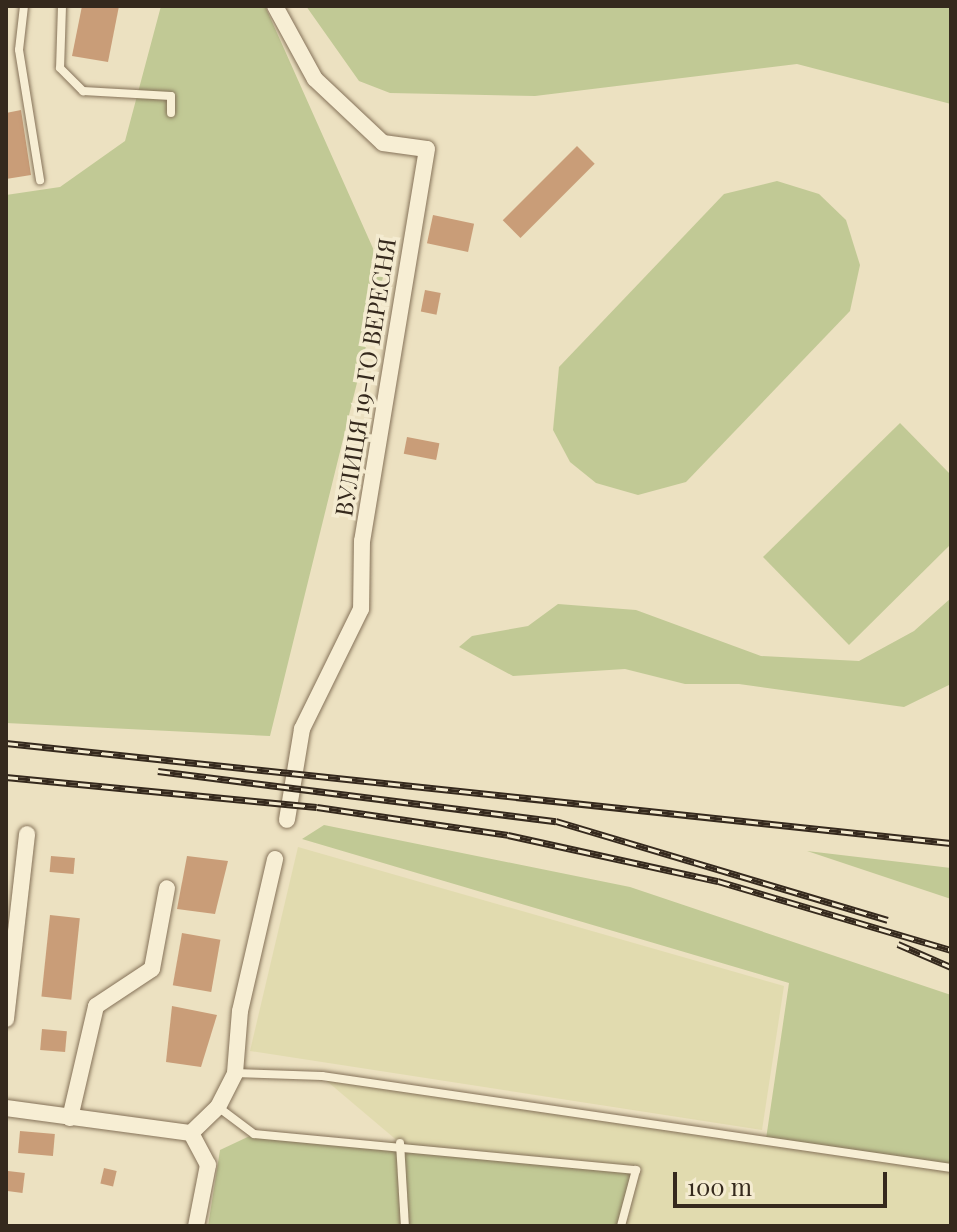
<!DOCTYPE html>
<html>
<head>
<meta charset="utf-8">
<style>
	body { margin:0 }
	#map { position:relative; width:957px; height:1232px; overflow:hidden; background:#ece1c1; font-family:"Playfair Display",serif }
	div>[style] { position:absolute }
	.farmland>* { inset:0; background:#e1dbaf }
	.green>* { inset:0; background:#c1c995 }
	.building>* { inset:0; background:#c99d78; transform-origin:0 0 }
	.roads { filter:drop-shadow(0 0 2px #857259) drop-shadow(0 0 2px #857259) }
	.lane>* { height:8px; margin:-4px; padding:0 4px; transform-origin:4px; border-radius:4px; background:#f7eed4 }
	.street>* { height:16px; margin:-8px; padding:0 8px; transform-origin:8px; border-radius:8px; background:#f7eed4 }
	.rail>* { height:7px; margin-top:-3.5px; transform-origin:0; background:repeating-linear-gradient(90deg,#f4ebd0 0 12px,#35291d 0 24px); box-sizing:border-box; border-block:2px solid #35291d }
	span { translate:-50% -50%; white-space:nowrap; text-align:center; line-height:1.15; -webkit-text-stroke:7px #f4ebd0; paint-order:stroke }
	.street-label { font-size:24px; color:#35291d }
	.frame { position:absolute; inset:0; border:8px solid #35291d; pointer-events:none }
	.scale { position:absolute; left:673px; top:1172px; width:214px; height:36px; box-sizing:border-box; border:4px solid #35291d; border-top:0; padding-left:10px; font-size:24px; line-height:28px; white-space:nowrap; color:#35291d; -webkit-text-stroke:6px #f4ebd0; paint-order:stroke }
</style>
</head>
<body>
<div id="map">
	<div class="farmland">
		<i style="clip-path:polygon(298px 847px,784px 986px,762px 1130px,250px 1051px)"></i>
		<i style="clip-path:polygon(322px 1077px,951px 1168px,951px 1226px,624px 1226px,400px 1143px)"></i>
	</div>
	<div class="green">
		<i style="clip-path:polygon(161px 6px,265px 6px,384px 273px,270px 736px,6px 723px,6px 195px,60px 187px,125px 141px)"></i>
		<i style="clip-path:polygon(306px 6px,951px 6px,951px 104px,797px 64px,535px 96px,390px 93px,359px 81px)"></i>
		<i style="clip-path:polygon(777px 181px,819px 194px,846px 220px,860px 265px,850px 311px,686px 482px,638px 495px,596px 483px,570px 462px,553px 430px,559px 367px,724px 194px)"></i>
		<i style="clip-path:polygon(900px 423px,951px 475px,951px 544px,849px 645px,763px 557px)"></i>
		<i style="clip-path:polygon(951px 598px,951px 684px,904px 707px,739px 684px,685px 684px,625px 669px,513px 676px,459px 647px,472px 636px,528px 626px,558px 604px,636px 610px,761px 656px,859px 661px,914px 631px)"></i>
		<i style="clip-path:polygon(324px 825px,630px 887px,951px 995px,951px 1168px,766px 1139px,789px 983px,302px 839px)"></i>
		<i style="clip-path:polygon(807px 851px,951px 868px,951px 899px)"></i>
		<i style="clip-path:polygon(254px 1134px,400px 1143px,636px 1170px,624px 1226px,208px 1226px,220px 1150px)"></i>
	</div>
	<div class="building">
		<i style="clip-path:polygon(82px 6px,119px 6px,108px 62px,72px 56px)"></i>
		<i style="clip-path:polygon(21px 110px,31px 175px,6px 179px,6px 113px)"></i>
		<i style="left:577px;top:146px;width:25px;height:105px;rotate:45deg"></i>
		<i style="left:433px;top:215px;width:42px;height:29px;rotate:12deg"></i>
		<i style="left:425px;top:290px;width:16px;height:22px;rotate:11deg"></i>
		<i style="left:407px;top:437px;width:33px;height:17px;rotate:11deg"></i>
		<i style="left:51px;top:856px;width:24px;height:16px;rotate:5deg"></i>
		<i style="clip-path:polygon(187px 856px,228px 861px,215px 914px,177px 909px)"></i>
		<i style="left:50px;top:915px;width:30px;height:82px;rotate:6deg"></i>
		<i style="left:182px;top:933px;width:39px;height:53px;rotate:10deg"></i>
		<i style="clip-path:polygon(172px 1006px,217px 1015px,201px 1067px,166px 1062px)"></i>
		<i style="left:42px;top:1029px;width:25px;height:21px;rotate:5deg"></i>
		<i style="left:20px;top:1131px;width:35px;height:22px;rotate:5deg"></i>
		<i style="left:104px;top:1168px;width:13px;height:16px;rotate:13deg"></i>
		<i style="left:8px;top:1171px;width:17px;height:20px;rotate:7deg"></i>
	</div>
	<div class="roads">
		<div class="lane">
			<i style="left:24px;top:6px;width:44px;rotate:96.5deg"></i>
			<i style="left:19px;top:50px;width:132px;rotate:80.8deg"></i>
			<i style="left:62px;top:6px;width:62px;rotate:91.8deg"></i>
			<i style="left:60px;top:68px;width:33px;rotate:45deg"></i>
			<i style="left:83px;top:91px;width:88px;rotate:3.3deg"></i>
			<i style="left:171px;top:96px;width:17px;rotate:90deg"></i>
			<i style="left:235px;top:1073px;width:87px;rotate:2deg"></i>
			<i style="left:322px;top:1076px;width:636px;rotate:8.32deg"></i>
			<i style="left:218px;top:1107px;width:45px;rotate:36.9deg"></i>
			<i style="left:254px;top:1134px;width:384px;rotate:5.4deg"></i>
			<i style="left:636px;top:1170px;width:58px;rotate:105deg"></i>
			<i style="left:400px;top:1143px;width:83px;rotate:86.6deg"></i>
		</div>
		<div class="street">
			<i style="left:275px;top:6px;width:83px;rotate:61.3deg"></i>
			<i style="left:315px;top:79px;width:93px;rotate:43.3deg"></i>
			<i style="left:383px;top:143px;width:44px;rotate:7.8deg"></i>
			<i style="left:427px;top:149px;width:397px;rotate:99.4deg"></i>
			<i style="left:362px;top:541px;width:68px;rotate:90.8deg"></i>
			<i style="left:361px;top:609px;width:134px;rotate:116.2deg"></i>
			<i style="left:302px;top:729px;width:92px;rotate:99.4deg"></i>
			<i style="left:6px;top:1019px;width:186px;rotate:-83.5deg"></i>
			<i style="left:6px;top:1108px;width:187px;rotate:7.7deg"></i>
			<i style="left:70px;top:1118px;width:115px;rotate:-76.9deg"></i>
			<i style="left:96px;top:1006px;width:67px;rotate:-33.5deg"></i>
			<i style="left:152px;top:969px;width:82px;rotate:-79.5deg"></i>
			<i style="left:191px;top:1133px;width:37px;rotate:-44deg"></i>
			<i style="left:218px;top:1107px;width:38px;rotate:-63deg"></i>
			<i style="left:235px;top:1073px;width:62px;rotate:-85.4deg"></i>
			<i style="left:240px;top:1011px;width:156px;rotate:-77deg"></i>
			<i style="left:191px;top:1133px;width:36px;rotate:62deg"></i>
			<i style="left:208px;top:1165px;width:62px;rotate:101.1deg"></i>
		</div>
	</div>
	<div class="rail">
		<i style="left:6px;top:743px;width:950px;rotate:6.04deg"></i>
		<i style="left:158px;top:771px;width:401px;rotate:7.2deg"></i>
		<i style="left:556px;top:821px;width:346px;rotate:16.6deg"></i>
		<i style="left:6px;top:777px;width:312px;rotate:5.5deg"></i>
		<i style="left:317px;top:807px;width:193px;rotate:8.3deg"></i>
		<i style="left:508px;top:835px;width:215px;rotate:12.4deg"></i>
		<i style="left:718px;top:881px;width:243px;rotate:16.5deg"></i>
		<i style="left:898px;top:944px;width:58px;rotate:23.5deg"></i>
	</div>
	<div class="street-label">
		<span style="left:365px;top:377px;rotate:-81deg">ВУЛИЦЯ 19-ГО ВЕРЕСНЯ</span>
	</div>
	<div class="frame"></div>
	<div class="scale">100 m</div>
</div>
</body>
</html>
